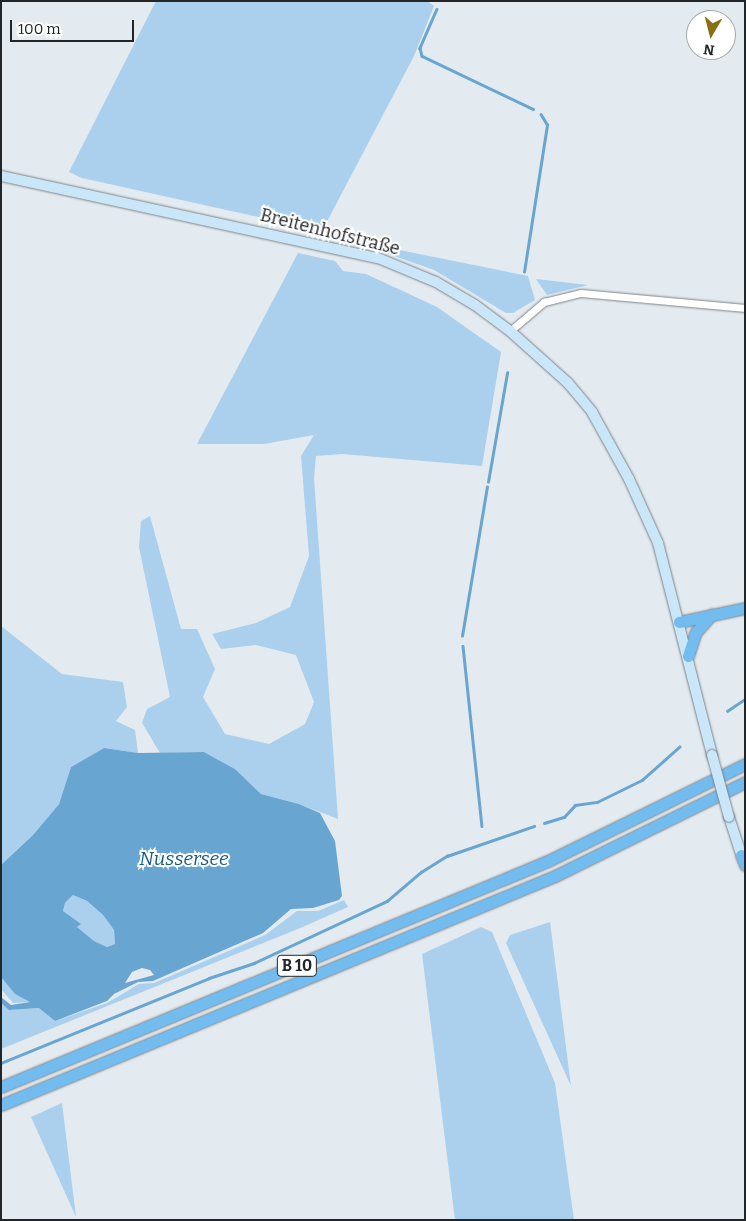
<!DOCTYPE html>
<html>
<head>
<meta charset="utf-8">
<style>
	body { margin:0 }
	#map { position:relative; width:746px; height:1221px; overflow:hidden; background:#e4ebf0; font-family:Bitter,serif }
	div>[style] { position:absolute }
	.green>* { inset:0; background:#aad0ed }
	.water>* { inset:0; background:#69a5d1 }
	.stream>* { height:2.5px; margin:-1.25px; padding:0 1.25px; transform-origin:1.25px; border-radius:1.25px; background:#69a5d1 }
	.roads { filter:drop-shadow(0 0 1px #7e8489) drop-shadow(0 0 1px #7e8489) }
	.minor>* { height:7px; margin:-3.5px; padding:0 3.5px; transform-origin:3.5px; border-radius:3.5px; background:#fff }
	.secondary>* { height:10px; margin:-5px; padding:0 5px; transform-origin:5px; border-radius:5px; background:#cae6f9 }
	.trunk>* { height:11px; margin:-5.5px; padding:0 5.5px; transform-origin:5.5px; border-radius:5.5px; background:#72bcf0 }
	.bridges { filter:drop-shadow(0 0 1px #7e8489) drop-shadow(0 0 1px #7e8489) }
	.secondary-bridge>* { height:10px; margin:-5px; padding:0 5px; transform-origin:5px; border-radius:5px; background:#cae6f9 }
	span { translate:-50% -50%; white-space:nowrap; text-align:center; line-height:1.15; -webkit-text-stroke:4px #fff; paint-order:stroke }
	.shield-label span { padding:1px 4px; background:#fff; border:1px solid; border-radius:4px; -webkit-text-stroke-width:0 }
	.shield-label { font-size:16px; color:#232628; font-weight:700 }
	.street-label { font-size:18px; color:#232628 }
	.water-label { font-size:19px; color:#145b85; font-style:italic }
	.frame { position:absolute; inset:0; border:2px solid #232628; pointer-events:none }
	.north { position:absolute; left:686px; top:10px; width:50px; height:50px; box-sizing:border-box; background:#fff; border:1px solid #a7a8a9; border-radius:50%; rotate:188deg; font-size:14px; font-weight:700; line-height:20px; text-align:center; color:#232628 }
	.north::after { content:''; display:block; margin:auto; width:18px; height:22px; background:#8b7013; clip-path:polygon(50% 0,100% 100%,50% 72%,0 100%) }
	.scale { position:absolute; left:10px; top:20px; width:124px; height:22px; box-sizing:border-box; border:2px solid #232628; border-top:0; padding-left:6px; font-size:15px; line-height:18px; white-space:nowrap; color:#232628; -webkit-text-stroke:4px #fff; paint-order:stroke }
</style>
</head>
<body>
<div id="map">
	<div class="green">
		<i style="clip-path:polygon(156px 1px,427px 1px,434px 6px,414px 56px,322px 231px,82px 178px,69px 172px)"></i>
		<i style="clip-path:polygon(370px 244px,528px 276px,535px 300px,513px 313px,506px 313px,434px 270px,369px 247px)"></i>
		<i style="clip-path:polygon(298px 253px,335px 261px,343px 271px,366px 274px,437px 307px,501px 352px,482px 466px,342px 454px,316px 456px,314px 478px,338px 819px,299px 804px,261px 794px,235px 769px,204px 752px,160px 753px,142px 723px,147px 709px,170px 697px,139px 547px,141px 521px,150px 516px,181px 629px,197px 629px,215px 669px,203px 697px,225px 734px,269px 744px,305px 724px,314px 702px,296px 655px,256px 645px,221px 649px,212px 634px,256px 623px,290px 607px,309px 556px,301px 456px,314px 435px,264px 444px,197px 444px)"></i>
		<i style="clip-path:polygon(536px 279px,588px 285px,547px 295px)"></i>
		<i style="clip-path:polygon(1px 626px,62px 674px,123px 682px,127px 707px,116px 721px,135px 730px,138px 753px,104px 748px,71px 767px,59px 804px,33px 835px,1px 865px)"></i>
		<i style="clip-path:polygon(73px 895px,87px 901px,103px 915px,114px 930px,115px 944px,107px 947px,94px 941px,77px 927px,80px 924px,63px 911px,65px 903px)"></i>
		<i style="clip-path:polygon(344px 900px,348px 907px,298px 929px,1px 1049px,1px 1003px,9px 1010px,40px 1008px,55px 1021px,107px 1003px,139px 984px,154px 983px,265px 935px,297px 911px,318px 911px)"></i>
		<i style="clip-path:polygon(550px 922px,571px 1086px,506px 943px,510px 935px)"></i>
		<i style="clip-path:polygon(481px 927px,492px 932px,555px 1083px,574px 1220px,455px 1220px,422px 954px)"></i>
		<i style="clip-path:polygon(1px 977px,15px 994px,31px 1002px,13px 1003px,1px 989px)"></i>
		<i style="clip-path:polygon(62px 1103px,76px 1217px,31px 1117px)"></i>
	</div>
	<div class="water">
		<i style="clip-path:polygon(evenodd,104px 748px,138px 753px,204px 752px,235px 769px,261px 794px,299px 804px,320px 813px,335px 841px,342px 896px,339px 900px,313px 908px,291px 909px,263px 933px,153px 981px,138px 982px,114px 994px,107px 1001px,55px 1021px,39px 1008px,9px 1010px,1px 1003px,1px 997px,11px 1005px,30px 1002px,15px 994px,1px 977px,1px 865px,33px 835px,59px 804px,71px 767px,104px 748px,73px 895px,87px 901px,103px 915px,114px 930px,115px 944px,107px 947px,94px 941px,77px 927px,81px 924px,63px 911px,65px 903px,73px 895px,104px 748px,142px 968px,150px 970px,154px 975px,125px 983px,132px 972px,142px 968px)"></i>
	</div>
	<div class="stream">
		<i style="left:437px;top:9px;width:43px;rotate:113.6deg"></i>
		<i style="left:420px;top:48px;width:8px;rotate:76deg"></i>
		<i style="left:422px;top:56px;width:123px;rotate:25.5deg"></i>
		<i style="left:524px;top:272px;width:149px;rotate:-81.1deg"></i>
		<i style="left:547px;top:125px;width:12px;rotate:-121deg"></i>
		<i style="left:488px;top:482px;width:111px;rotate:-80.1deg"></i>
		<i style="left:462px;top:636px;width:151px;rotate:-80.5deg"></i>
		<i style="left:463px;top:646px;width:181px;rotate:84deg"></i>
		<i style="left:727px;top:711px;width:22px;rotate:-34deg"></i>
		<i style="left:544px;top:823px;width:21px;rotate:-17deg"></i>
		<i style="left:564px;top:817px;width:16px;rotate:-47deg"></i>
		<i style="left:575px;top:805px;width:22px;rotate:-8deg"></i>
		<i style="left:597px;top:802px;width:50px;rotate:-26.1deg"></i>
		<i style="left:642px;top:780px;width:50px;rotate:-41.7deg"></i>
		<i style="left:1px;top:1063px;width:225px;rotate:-22.2deg"></i>
		<i style="left:209px;top:978px;width:47px;rotate:-18.4deg"></i>
		<i style="left:254px;top:963px;width:147px;rotate:-25deg"></i>
		<i style="left:387px;top:901px;width:45px;rotate:-40.5deg"></i>
		<i style="left:421px;top:872px;width:31px;rotate:-32deg"></i>
		<i style="left:447px;top:856px;width:92px;rotate:-19deg"></i>
	</div>
	<div class="roads">
		<div class="minor">
			<i style="left:510px;top:331px;width:45px;rotate:-40.5deg"></i>
			<i style="left:544px;top:302px;width:38px;rotate:-14deg"></i>
			<i style="left:581px;top:293px;width:165px;rotate:5.2deg"></i>
		</div>
		<div class="secondary">
			<i style="left:1px;top:176px;width:386px;rotate:12.3deg"></i>
			<i style="left:378px;top:258px;width:63px;rotate:22.5deg"></i>
			<i style="left:436px;top:282px;width:45px;rotate:30.5deg"></i>
			<i style="left:475px;top:305px;width:44px;rotate:36.6deg"></i>
			<i style="left:510px;top:331px;width:78px;rotate:41.9deg"></i>
			<i style="left:568px;top:383px;width:38px;rotate:50deg"></i>
			<i style="left:592px;top:412px;width:77px;rotate:61.1deg"></i>
			<i style="left:629px;top:479px;width:70px;rotate:65.6deg"></i>
			<i style="left:658px;top:543px;width:219px;rotate:75.7deg"></i>
			<i style="left:729px;top:817px;width:40px;rotate:72deg"></i>
		</div>
		<div class="trunk">
			<i style="left:679px;top:622px;width:67px;rotate:-12deg"></i>
			<i style="left:688px;top:656px;width:25px;rotate:-72deg"></i>
			<i style="left:696px;top:632px;width:24px;rotate:-48deg"></i>
			<i style="left:741px;top:855px;width:11px;rotate:68deg"></i>
			<i style="left:1px;top:1087px;width:592px;rotate:-22.45deg"></i>
			<i style="left:548px;top:861px;width:220px;rotate:-26.2deg"></i>
			<i style="left:1px;top:1105px;width:599px;rotate:-22.46deg"></i>
			<i style="left:555px;top:876px;width:212px;rotate:-26.3deg"></i>
		</div>
	</div>
	<div class="bridges">
		<div class="secondary-bridge">
			<i style="left:712px;top:755px;width:64px;rotate:74.7deg"></i>
		</div>
	</div>
	<div class="shield-label">
		<span style="left:297px;top:966px">B 10</span>
	</div>
	<div class="street-label">
		<span style="left:330px;top:232px;rotate:14deg">Breitenhofstraße</span>
	</div>
	<div class="water-label">
		<span style="left:184px;top:859px">Nussersee</span>
	</div>
	<div class="frame"></div>
	<div class="north">N</div>
	<div class="scale">100 m</div>
</div>
</body>
</html>
